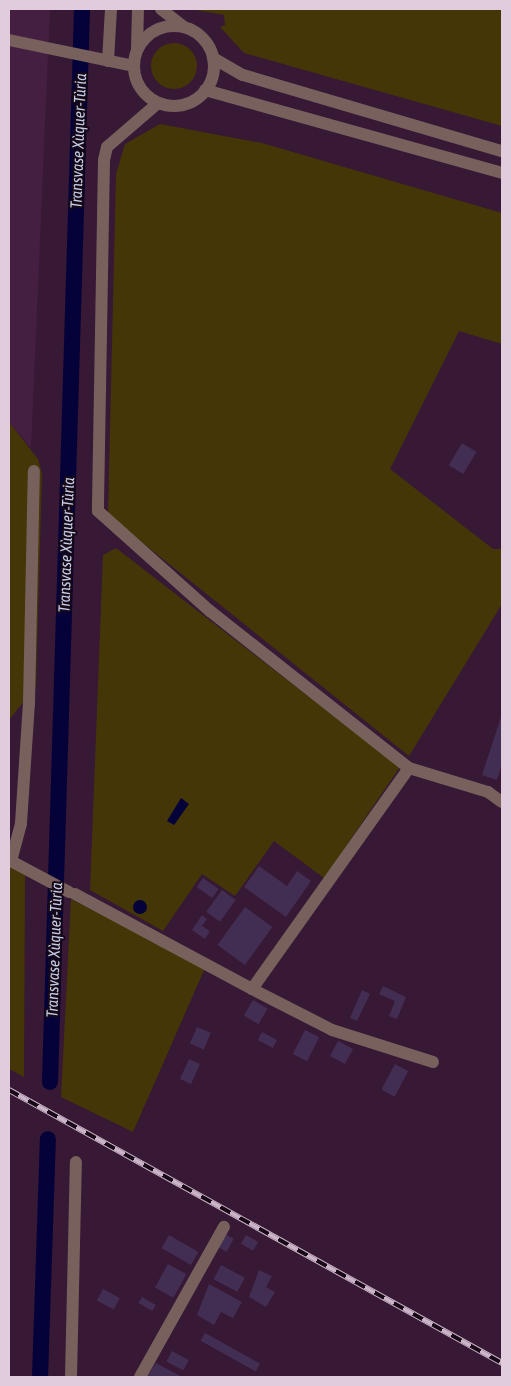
<!DOCTYPE html>
<html>
<head>
<meta charset="utf-8">
<style>
	body { margin:0 }
	#map { position:relative; width:511px; height:1386px; overflow:hidden; background:#371835; font-family:"Asap Condensed",sans-serif }
	div>[style] { position:absolute }
	.built>* { inset:0; background:#441f42 }
	.green>* { inset:0; background:#453607 }
	.round { border-radius:50% }
	.water>* { inset:0; background:#040238 }
	.canal>* { height:16px; margin:-8px; padding:0 8px; transform-origin:8px; border-radius:8px; background:#040238 }
	.building>* { inset:0; background:#432e53; transform-origin:0 0 }
	.minor>* { height:12px; margin:-6px; padding:0 6px; transform-origin:6px; border-radius:6px; background:#78615d }
	.minor>.ring { margin:-6px; padding:0; box-sizing:content-box; background:none; border:12px solid #78615d; border-radius:50% }
	.rail>* { height:5.5px; margin-top:-2.75px; transform-origin:0; background:repeating-linear-gradient(90deg,#170916 0 11px,#cab4c7 0 22px); box-sizing:border-box; border-block:1px solid #cab4c7 }
	span { translate:-50% -50%; white-space:nowrap; text-align:center; line-height:1.15; -webkit-text-stroke:4px #170916; paint-order:stroke }
	.water-label { font-size:16px; color:#c3cde8; font-style:italic }
	.frame { position:absolute; inset:0; border:10px solid #e1ccde; pointer-events:none }
</style>
</head>
<body>
<div id="map">
	<div class="built">
		<i style="clip-path:polygon(9px 9px,50px 9px,31px 448px,9px 422px)"></i>
	</div>
	<div class="green">
		<i style="clip-path:polygon(190px 9px,502px 9px,502px 126px,244px 53px,220px 27px,225px 25px,224px 15px)"></i>
		<i class="round" style="left:151px;top:43px;width:46px;height:46px"></i>
		<i style="clip-path:polygon(160px 124px,262px 143px,502px 213px,502px 344px,459px 331px,390px 469px,493px 549px,502px 549px,502px 604px,409px 756px,108px 515px,116px 174px,125px 144px)"></i>
		<i style="clip-path:polygon(9px 422px,38px 459px,42px 473px,36px 686px,9px 720px)"></i>
		<i style="clip-path:polygon(116px 548px,400px 767px,324px 878px,274px 841px,235px 896px,202px 874px,163px 931px,90px 890px,103px 555px)"></i>
		<i style="clip-path:polygon(9px 865px,25px 875px,24px 1077px,9px 1069px)"></i>
		<i style="clip-path:polygon(71px 899px,205px 968px,133px 1132px,61px 1097px)"></i>
	</div>
	<div class="water">
		<i style="clip-path:polygon(181px 798px,189px 804px,174px 825px,167px 821px)"></i>
		<i class="round" style="left:133px;top:900px;width:14px;height:14px"></i>
	</div>
	<div class="canal">
		<i style="left:50px;top:1082px;width:1073px;rotate:-88.29deg"></i>
		<i style="left:40px;top:1377px;width:238px;rotate:-88.1deg"></i>
	</div>
	<div class="building">
		<i style="left:462px;top:443px;width:17px;height:26px;rotate:31deg"></i>
		<i style="clip-path:polygon(502px 714px,502px 764px,497px 780px,482px 775px)"></i>
		<i style="clip-path:polygon(259px 866px,287px 886px,297px 871px,311px 881px,286px 917px,244px 887px)"></i>
		<i style="left:203px;top:878px;width:19px;height:11px;rotate:35deg"></i>
		<i style="left:222px;top:890px;width:17px;height:27px;rotate:36deg"></i>
		<i style="left:245px;top:907px;width:34px;height:47px;rotate:36deg"></i>
		<i style="clip-path:polygon(202px 915px,207px 919px,202px 926px,210px 931px,205px 939px,192px 930px)"></i>
		<i style="clip-path:polygon(383px 986px,406px 997px,397px 1019px,389px 1016px,395px 1001px,379px 994px)"></i>
		<i style="clip-path:polygon(362px 990px,370px 994px,357px 1021px,350px 1018px)"></i>
		<i style="left:253px;top:1000px;width:17px;height:18px;rotate:31deg"></i>
		<i style="left:197px;top:1027px;width:15px;height:18px;rotate:23deg"></i>
		<i style="left:305px;top:1030px;width:16px;height:27px;rotate:27deg"></i>
		<i style="left:262px;top:1032px;width:17px;height:9px;rotate:28deg"></i>
		<i style="left:338px;top:1041px;width:17px;height:17px;rotate:28deg"></i>
		<i style="left:189px;top:1059px;width:12px;height:22px;rotate:24deg"></i>
		<i style="left:395px;top:1064px;width:15px;height:29px;rotate:28deg"></i>
		<i style="left:225px;top:1234px;width:10px;height:15px;rotate:29deg"></i>
		<i style="left:169px;top:1235px;width:34px;height:15px;rotate:30deg"></i>
		<i style="left:246px;top:1235px;width:14px;height:10px;rotate:30deg"></i>
		<i style="left:168px;top:1264px;width:21px;height:27px;rotate:29deg"></i>
		<i style="left:221px;top:1265px;width:27px;height:16px;rotate:28deg"></i>
		<i style="clip-path:polygon(259px 1270px,272px 1276px,266px 1287px,275px 1292px,266px 1307px,249px 1297px)"></i>
		<i style="clip-path:polygon(209px 1284px,242px 1302px,233px 1318px,221px 1312px,214px 1325px,197px 1315px)"></i>
		<i style="left:103px;top:1289px;width:19px;height:13px;rotate:28deg"></i>
		<i style="left:142px;top:1297px;width:16px;height:7px;rotate:30deg"></i>
		<i style="left:205px;top:1333px;width:63px;height:9px;rotate:29deg"></i>
		<i style="left:172px;top:1351px;width:19px;height:12px;rotate:28deg"></i>
		<i style="clip-path:polygon(156px 1363px,182px 1377px,147px 1377px)"></i>
	</div>
	<div class="minor">
		<i style="left:161px;top:9px;width:29px;rotate:38deg"></i>
		<i class="ring" style="left:134px;top:26px;width:68px;height:68px"></i>
		<i style="left:9px;top:40px;width:127px;rotate:11.8deg"></i>
		<i style="left:137px;top:49px;width:40px;rotate:-88.6deg"></i>
		<i style="left:213px;top:58px;width:34px;rotate:30deg"></i>
		<i style="left:243px;top:75px;width:270px;rotate:16.4deg"></i>
		<i style="left:108px;top:61px;width:52px;rotate:-86.7deg"></i>
		<i style="left:205px;top:90px;width:308px;rotate:15.6deg"></i>
		<i style="left:158px;top:103px;width:67px;rotate:139.2deg"></i>
		<i style="left:107px;top:147px;width:13px;rotate:103deg"></i>
		<i style="left:104px;top:160px;width:351px;rotate:91deg"></i>
		<i style="left:98px;top:511px;width:150px;rotate:41.8deg"></i>
		<i style="left:210px;top:611px;width:253px;rotate:38.3deg"></i>
		<i style="left:409px;top:768px;width:83px;rotate:16.9deg"></i>
		<i style="left:488px;top:792px;width:17px;rotate:36deg"></i>
		<i style="left:9px;top:860px;width:68px;rotate:28.1deg"></i>
		<i style="left:11px;top:861px;width:39px;rotate:-75deg"></i>
		<i style="left:21px;top:823px;width:120px;rotate:-86.2deg"></i>
		<i style="left:29px;top:703px;width:232px;rotate:-88.8deg"></i>
		<i style="left:75px;top:894px;width:201px;rotate:28.2deg"></i>
		<i style="left:252px;top:989px;width:271px;rotate:-54.6deg"></i>
		<i style="left:252px;top:989px;width:90px;rotate:27.1deg"></i>
		<i style="left:332px;top:1030px;width:106px;rotate:17.6deg"></i>
		<i style="left:71px;top:1377px;width:215px;rotate:-88.7deg"></i>
		<i style="left:140px;top:1377px;width:172px;rotate:-60.8deg"></i>
	</div>
	<div class="rail">
		<i style="left:9px;top:1090px;width:564px;rotate:28.98deg"></i>
	</div>
	<div class="water-label">
		<span style="left:78px;top:141px;rotate:-88deg">Transvase Xùquer-Tùria</span>
		<span style="left:66px;top:545px;rotate:-88deg">Transvase Xùquer-Tùria</span>
		<span style="left:54px;top:950px;rotate:-88deg">Transvase Xùquer-Tùria</span>
	</div>
	<div class="frame"></div>
</div>
</body>
</html>
